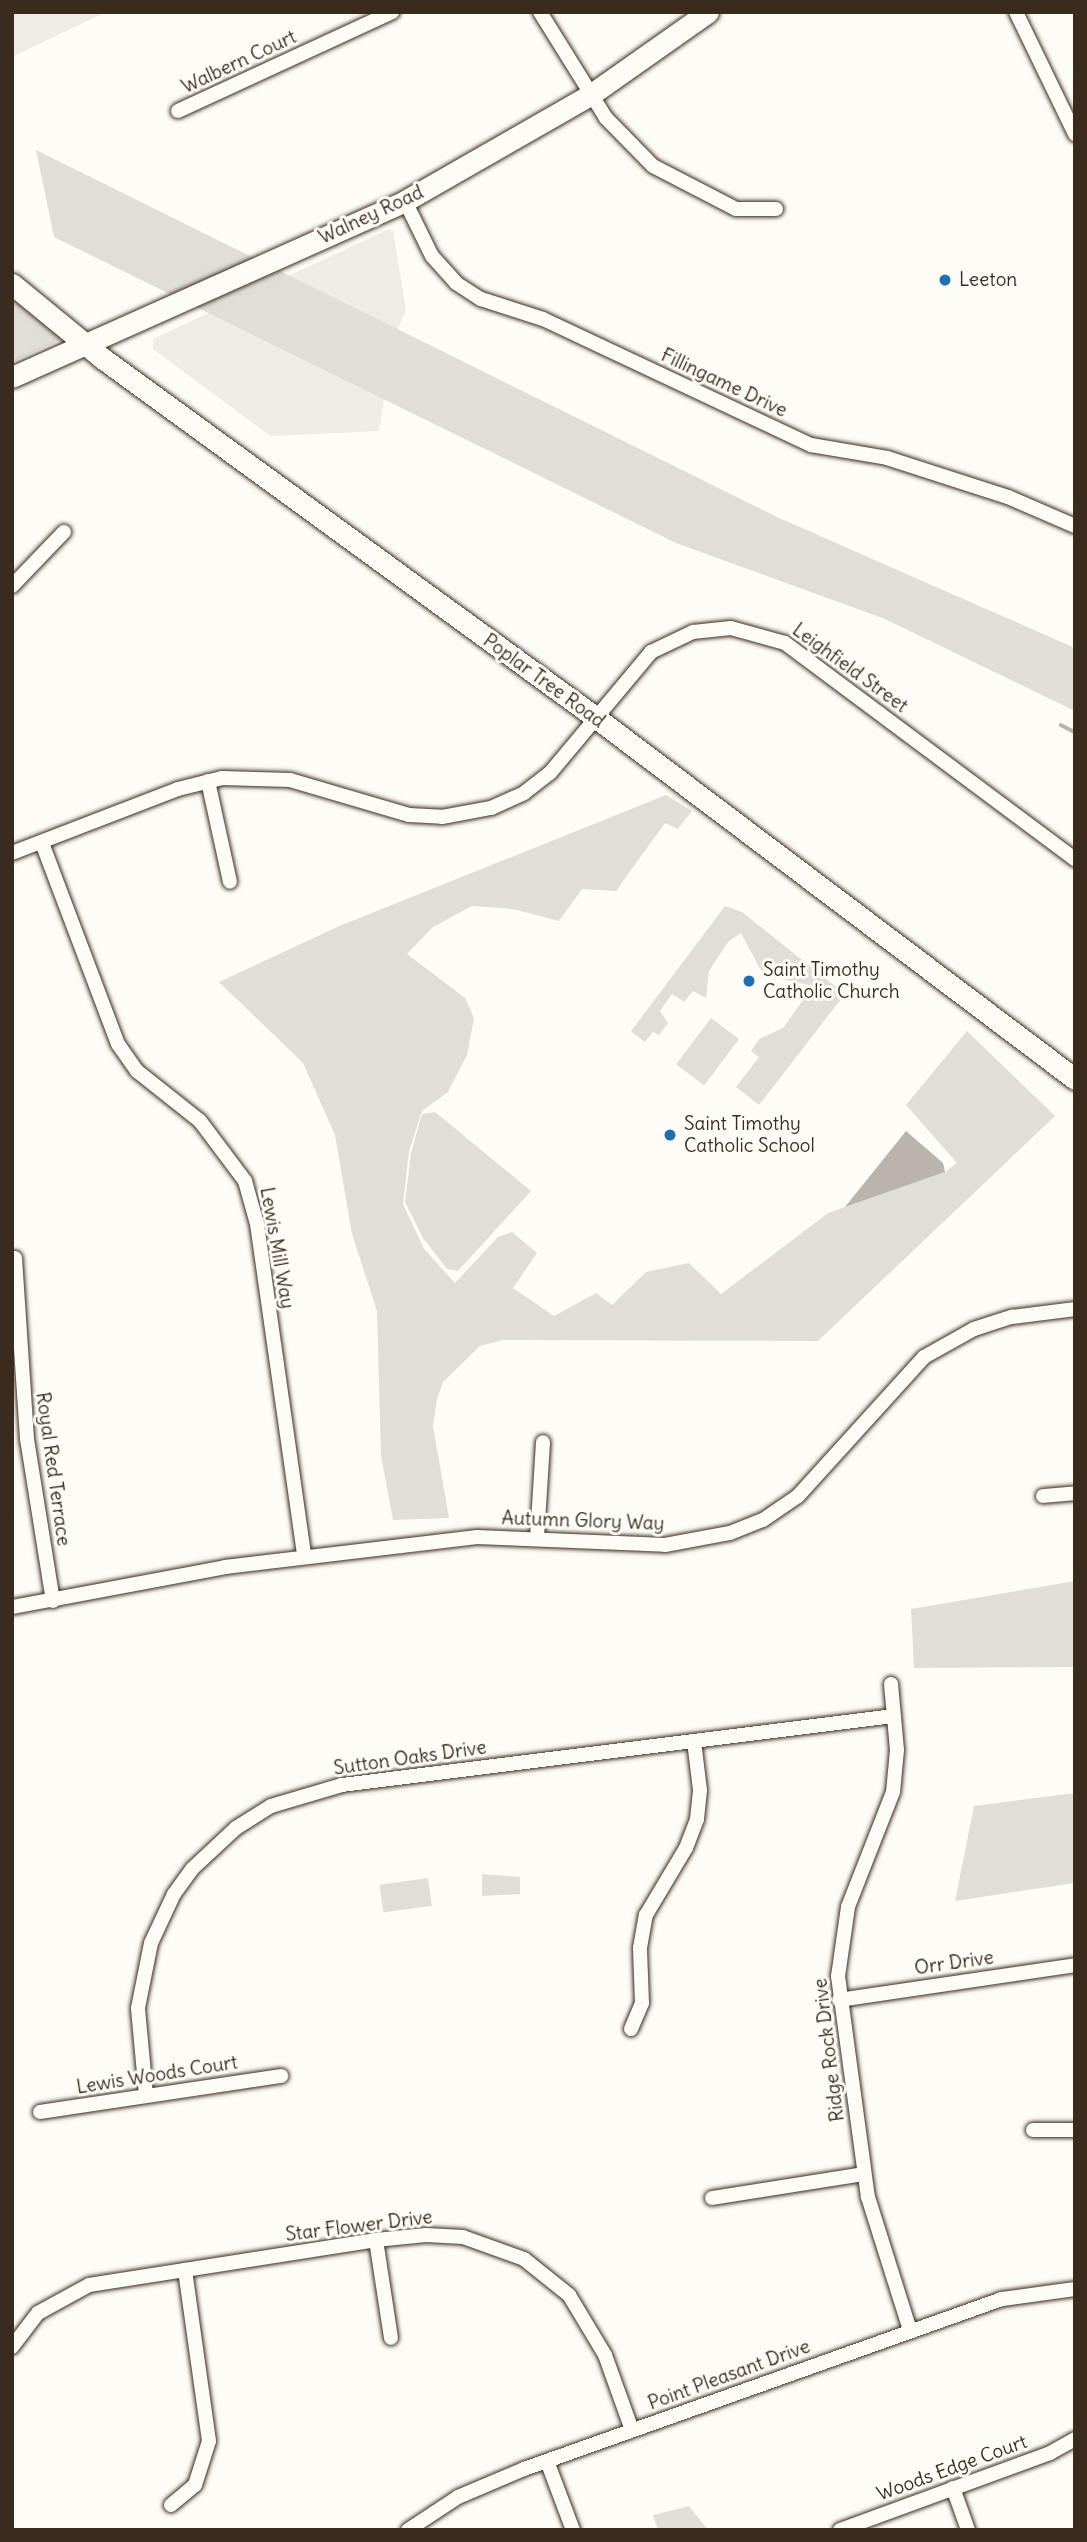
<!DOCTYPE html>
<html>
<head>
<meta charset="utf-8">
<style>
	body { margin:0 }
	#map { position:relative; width:1087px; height:2542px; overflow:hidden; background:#fdfcf7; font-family:Delius,sans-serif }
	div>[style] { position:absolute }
	.built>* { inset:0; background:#efece7 }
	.green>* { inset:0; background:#e1ded7; transform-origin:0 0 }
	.water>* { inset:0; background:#bbb4ad }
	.stream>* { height:3.5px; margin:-1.75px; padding:0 1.75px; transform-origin:1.75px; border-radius:1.75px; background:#bbb4ad }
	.roads { filter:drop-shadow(0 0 2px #3b2a1e) drop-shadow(0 0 2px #3b2a1e) }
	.minor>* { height:14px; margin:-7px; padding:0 7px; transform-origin:7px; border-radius:7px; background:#fdfcf7 }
	.secondary>* { height:21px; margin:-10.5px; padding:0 10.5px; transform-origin:10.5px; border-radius:10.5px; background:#fdfcf7 }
	.dots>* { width:19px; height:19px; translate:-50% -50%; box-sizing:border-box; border:4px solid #fdfcf7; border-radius:50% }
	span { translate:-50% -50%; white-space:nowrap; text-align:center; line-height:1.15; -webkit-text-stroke:6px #fdfcf7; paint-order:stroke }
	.street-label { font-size:19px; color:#3b2a1e }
	.poi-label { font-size:19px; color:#3b2a1e }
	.left { translate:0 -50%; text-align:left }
	.frame { position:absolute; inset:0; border:14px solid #3b2a1e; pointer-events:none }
</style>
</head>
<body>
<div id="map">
	<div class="built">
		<i style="clip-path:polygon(12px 12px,106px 12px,12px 57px)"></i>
		<i style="clip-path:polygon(387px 230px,393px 230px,406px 310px,394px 338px,379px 431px,270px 436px,153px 349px,153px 339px)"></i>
	</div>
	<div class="green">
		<i style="clip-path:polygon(36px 150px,777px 517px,1075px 648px,1075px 711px,885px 619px,676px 543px,54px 237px)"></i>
		<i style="clip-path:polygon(12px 293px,68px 336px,12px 362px)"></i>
		<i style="clip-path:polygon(666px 795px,692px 811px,678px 829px,665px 823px,616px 891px,582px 889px,559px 921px,513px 909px,472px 906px,433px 927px,407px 954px,465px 998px,474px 1018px,467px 1055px,448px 1092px,422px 1111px,409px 1152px,403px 1204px,424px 1249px,455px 1283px,498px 1237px,512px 1232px,537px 1253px,513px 1288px,554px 1316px,596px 1293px,612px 1305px,646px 1272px,689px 1263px,721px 1294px,828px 1213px,945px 1172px,957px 1163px,906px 1105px,967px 1031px,1055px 1116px,818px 1341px,503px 1340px,480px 1346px,443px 1382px,437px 1399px,433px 1426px,449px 1518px,393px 1520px,381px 1456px,377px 1311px,352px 1234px,335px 1135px,303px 1063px,219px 982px,337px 927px)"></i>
		<i style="clip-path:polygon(725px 906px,742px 912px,845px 994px,759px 1105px,736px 1087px,759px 1057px,751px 1051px,759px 1039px,783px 1028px,813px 986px,769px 976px,760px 969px,741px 933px,728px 942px,709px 971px,706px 998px,693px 991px,684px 1002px,672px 994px,660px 1011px,668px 1023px,659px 1035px,653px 1032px,645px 1042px,631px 1031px)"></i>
		<i style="left:711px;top:1018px;width:35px;height:58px;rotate:37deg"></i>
		<i style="clip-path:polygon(435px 1112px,531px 1191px,458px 1271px,447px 1269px,423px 1238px,405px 1202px,411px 1153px,422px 1114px)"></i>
		<i style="clip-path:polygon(1075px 1581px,1075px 1667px,914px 1668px,911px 1609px)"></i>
		<i style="clip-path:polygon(1075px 1793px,1075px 1883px,955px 1901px,974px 1806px)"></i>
		<i style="clip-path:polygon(482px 1874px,520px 1877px,520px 1894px,482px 1896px)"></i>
		<i style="left:428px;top:1878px;width:28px;height:49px;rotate:82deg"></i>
		<i style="clip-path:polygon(689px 2506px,708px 2530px,658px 2530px,653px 2515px)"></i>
	</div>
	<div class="water">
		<i style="clip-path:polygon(906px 1131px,943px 1163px,945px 1172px,845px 1207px)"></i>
	</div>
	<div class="stream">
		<i style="left:1061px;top:725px;width:16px;rotate:27deg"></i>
	</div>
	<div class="roads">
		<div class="minor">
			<i style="left:540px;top:12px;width:125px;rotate:58.1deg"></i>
			<i style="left:606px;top:118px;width:67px;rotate:45.6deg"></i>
			<i style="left:653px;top:166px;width:93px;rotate:27.4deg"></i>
			<i style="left:736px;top:209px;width:40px"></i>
			<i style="left:1016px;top:12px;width:136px;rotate:64.2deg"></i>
			<i style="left:178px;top:111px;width:236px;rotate:-24.8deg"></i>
			<i style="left:405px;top:201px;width:61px;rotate:63.9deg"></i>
			<i style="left:432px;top:256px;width:36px;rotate:48deg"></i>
			<i style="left:456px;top:283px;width:30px;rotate:33deg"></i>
			<i style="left:481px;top:299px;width:65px;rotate:17.9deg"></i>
			<i style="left:543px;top:319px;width:296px;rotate:25.2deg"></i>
			<i style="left:811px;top:445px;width:77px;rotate:9.7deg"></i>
			<i style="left:887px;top:458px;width:127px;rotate:17.9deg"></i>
			<i style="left:1008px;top:497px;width:73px;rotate:23.4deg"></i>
			<i style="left:12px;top:586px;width:75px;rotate:-46.1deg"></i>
			<i style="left:208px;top:781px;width:103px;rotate:77.7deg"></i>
			<i style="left:42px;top:843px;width:215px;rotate:69.3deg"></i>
			<i style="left:118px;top:1044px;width:33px;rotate:55deg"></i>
			<i style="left:137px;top:1071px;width:80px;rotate:38.4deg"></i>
			<i style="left:200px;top:1121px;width:75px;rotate:53.1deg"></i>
			<i style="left:245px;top:1181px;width:45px;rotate:74.4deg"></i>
			<i style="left:257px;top:1224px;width:335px;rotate:81.9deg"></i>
			<i style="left:12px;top:853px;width:178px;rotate:-21.1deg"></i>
			<i style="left:178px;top:789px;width:45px;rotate:-14deg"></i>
			<i style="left:222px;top:778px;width:68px;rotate:1.7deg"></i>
			<i style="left:290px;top:780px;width:124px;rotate:16.4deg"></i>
			<i style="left:409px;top:815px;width:33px;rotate:3deg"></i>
			<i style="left:442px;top:817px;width:50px;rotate:-10.4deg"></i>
			<i style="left:491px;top:808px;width:36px;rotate:-24deg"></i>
			<i style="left:524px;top:793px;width:33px;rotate:-38deg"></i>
			<i style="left:550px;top:773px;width:158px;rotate:-50.1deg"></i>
			<i style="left:651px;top:652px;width:47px;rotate:-25.5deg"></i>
			<i style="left:693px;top:632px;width:38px;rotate:-6deg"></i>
			<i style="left:731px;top:628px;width:56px;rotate:15.5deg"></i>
			<i style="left:785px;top:643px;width:362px;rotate:36.7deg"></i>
			<i style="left:15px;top:1258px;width:181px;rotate:86.2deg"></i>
			<i style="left:27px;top:1439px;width:164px;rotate:80.9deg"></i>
			<i style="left:1043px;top:1496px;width:32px;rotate:-5deg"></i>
			<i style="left:537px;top:1538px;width:96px;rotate:-86.4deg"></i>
			<i style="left:12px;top:1607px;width:217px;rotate:-10.6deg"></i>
			<i style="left:225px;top:1567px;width:254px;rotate:-6.8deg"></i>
			<i style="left:477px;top:1537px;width:188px;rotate:2.4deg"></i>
			<i style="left:665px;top:1545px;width:66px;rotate:-10.5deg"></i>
			<i style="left:730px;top:1533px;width:35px;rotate:-22deg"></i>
			<i style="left:763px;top:1520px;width:42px;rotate:-34.4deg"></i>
			<i style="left:798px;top:1496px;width:188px;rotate:-47.8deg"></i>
			<i style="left:924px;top:1357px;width:57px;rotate:-29.2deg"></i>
			<i style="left:974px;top:1329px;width:40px;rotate:-18deg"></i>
			<i style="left:1012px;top:1317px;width:64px;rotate:-7.2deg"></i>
			<i style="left:891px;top:1684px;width:66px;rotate:84.8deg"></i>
			<i style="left:897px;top:1750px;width:42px;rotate:95.4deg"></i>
			<i style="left:893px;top:1792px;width:123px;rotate:111.4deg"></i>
			<i style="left:848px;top:1907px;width:70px;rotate:98.2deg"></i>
			<i style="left:838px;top:1976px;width:223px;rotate:82.3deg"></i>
			<i style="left:868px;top:2197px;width:139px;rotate:72.5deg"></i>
			<i style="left:839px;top:2000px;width:239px;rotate:-8.4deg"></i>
			<i style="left:631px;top:2029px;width:28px;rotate:-67deg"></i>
			<i style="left:642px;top:2003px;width:55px;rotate:-92.1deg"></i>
			<i style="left:640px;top:1948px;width:34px;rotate:-80deg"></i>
			<i style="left:646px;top:1915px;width:78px;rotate:-59.2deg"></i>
			<i style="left:686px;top:1848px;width:31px;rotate:-69deg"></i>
			<i style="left:697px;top:1819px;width:29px;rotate:-84deg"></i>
			<i style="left:700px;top:1790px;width:49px;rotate:-97deg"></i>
			<i style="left:146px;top:2095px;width:87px;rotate:-95.3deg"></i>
			<i style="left:138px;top:2008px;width:66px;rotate:-78.7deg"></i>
			<i style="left:151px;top:1943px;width:54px;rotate:-64.9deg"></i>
			<i style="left:174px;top:1894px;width:31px;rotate:-54deg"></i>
			<i style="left:192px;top:1869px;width:60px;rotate:-43deg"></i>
			<i style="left:236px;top:1828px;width:41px;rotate:-32.2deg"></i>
			<i style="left:271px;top:1806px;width:74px;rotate:-16.5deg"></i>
			<i style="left:342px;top:1785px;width:556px;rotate:-7.13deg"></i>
			<i style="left:40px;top:2112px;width:244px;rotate:-8.5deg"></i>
			<i style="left:1033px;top:2130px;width:42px"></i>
			<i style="left:712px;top:2198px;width:154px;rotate:-9deg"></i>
			<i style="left:376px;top:2240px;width:99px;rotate:81.3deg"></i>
			<i style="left:12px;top:2347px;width:43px;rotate:-52.6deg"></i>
			<i style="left:38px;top:2313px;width:58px;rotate:-28.8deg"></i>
			<i style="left:89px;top:2285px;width:291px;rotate:-8.9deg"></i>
			<i style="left:376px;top:2240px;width:50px;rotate:-5.7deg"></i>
			<i style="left:426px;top:2235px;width:37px;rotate:3deg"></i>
			<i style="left:463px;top:2237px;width:65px;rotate:19.8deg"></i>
			<i style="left:524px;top:2259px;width:58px;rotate:38.7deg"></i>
			<i style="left:569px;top:2295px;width:70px;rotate:59deg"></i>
			<i style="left:605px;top:2355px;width:80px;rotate:70.2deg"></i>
			<i style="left:547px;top:2461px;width:74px;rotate:69.4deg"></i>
			<i style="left:953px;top:2488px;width:45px;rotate:70.3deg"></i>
			<i style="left:171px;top:2505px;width:31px;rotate:-40deg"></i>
			<i style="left:195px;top:2485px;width:46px;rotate:-72.3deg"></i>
			<i style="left:209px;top:2441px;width:173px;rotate:-98deg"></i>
			<i style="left:408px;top:2530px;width:60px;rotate:-33.4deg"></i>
			<i style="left:458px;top:2497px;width:72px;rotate:-23deg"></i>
			<i style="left:524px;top:2469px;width:507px;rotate:-19.58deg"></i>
			<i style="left:1002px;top:2299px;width:74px;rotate:-7.8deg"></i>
			<i style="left:840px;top:2530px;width:224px;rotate:-20.1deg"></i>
			<i style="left:1050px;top:2453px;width:29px;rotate:-29deg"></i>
		</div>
		<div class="secondary">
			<i style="left:12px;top:284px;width:117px;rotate:39.4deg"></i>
			<i style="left:102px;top:358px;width:610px;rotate:36.06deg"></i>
			<i style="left:595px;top:717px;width:601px;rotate:37.02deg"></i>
			<i style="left:12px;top:377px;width:431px;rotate:-24.1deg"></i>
			<i style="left:405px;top:201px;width:213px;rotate:-29.8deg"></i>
			<i style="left:590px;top:95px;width:144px;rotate:-35.1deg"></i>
		</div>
	</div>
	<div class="dots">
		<i style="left:945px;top:280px;background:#1f6fb2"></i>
		<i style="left:749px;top:981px;background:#1f6fb2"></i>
		<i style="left:670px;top:1135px;background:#1f6fb2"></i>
	</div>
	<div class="street-label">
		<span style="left:239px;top:62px;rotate:-25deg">Walbern Court</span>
		<span style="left:371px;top:215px;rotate:-25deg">Walney Road</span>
		<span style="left:724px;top:383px;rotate:25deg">Fillingame Drive</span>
		<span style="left:850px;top:668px;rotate:36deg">Leighfield Street</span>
		<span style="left:544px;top:681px;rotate:36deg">Poplar Tree Road</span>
		<span style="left:277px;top:1248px;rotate:80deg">Lewis Mill Way</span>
		<span style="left:53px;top:1469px;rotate:82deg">Royal Red Terrace</span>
		<span style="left:583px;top:1521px;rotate:2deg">Autumn Glory Way</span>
		<span style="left:410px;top:1758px;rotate:-8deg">Sutton Oaks Drive</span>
		<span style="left:954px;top:1963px;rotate:-8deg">Orr Drive</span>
		<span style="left:829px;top:2050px;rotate:-97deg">Ridge Rock Drive</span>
		<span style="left:157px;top:2075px;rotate:-9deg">Lewis Woods Court</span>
		<span style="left:359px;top:2226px;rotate:-7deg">Star Flower Drive</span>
		<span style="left:729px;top:2375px;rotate:-20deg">Point Pleasant Drive</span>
		<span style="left:952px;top:2468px;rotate:-20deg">Woods Edge Court</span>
	</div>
	<div class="poi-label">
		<span class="left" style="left:959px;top:280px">Leeton</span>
		<span class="left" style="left:763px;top:981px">Saint Timothy<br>Catholic Church</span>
		<span class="left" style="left:684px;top:1135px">Saint Timothy<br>Catholic School</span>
	</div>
	<div class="frame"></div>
</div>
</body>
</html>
